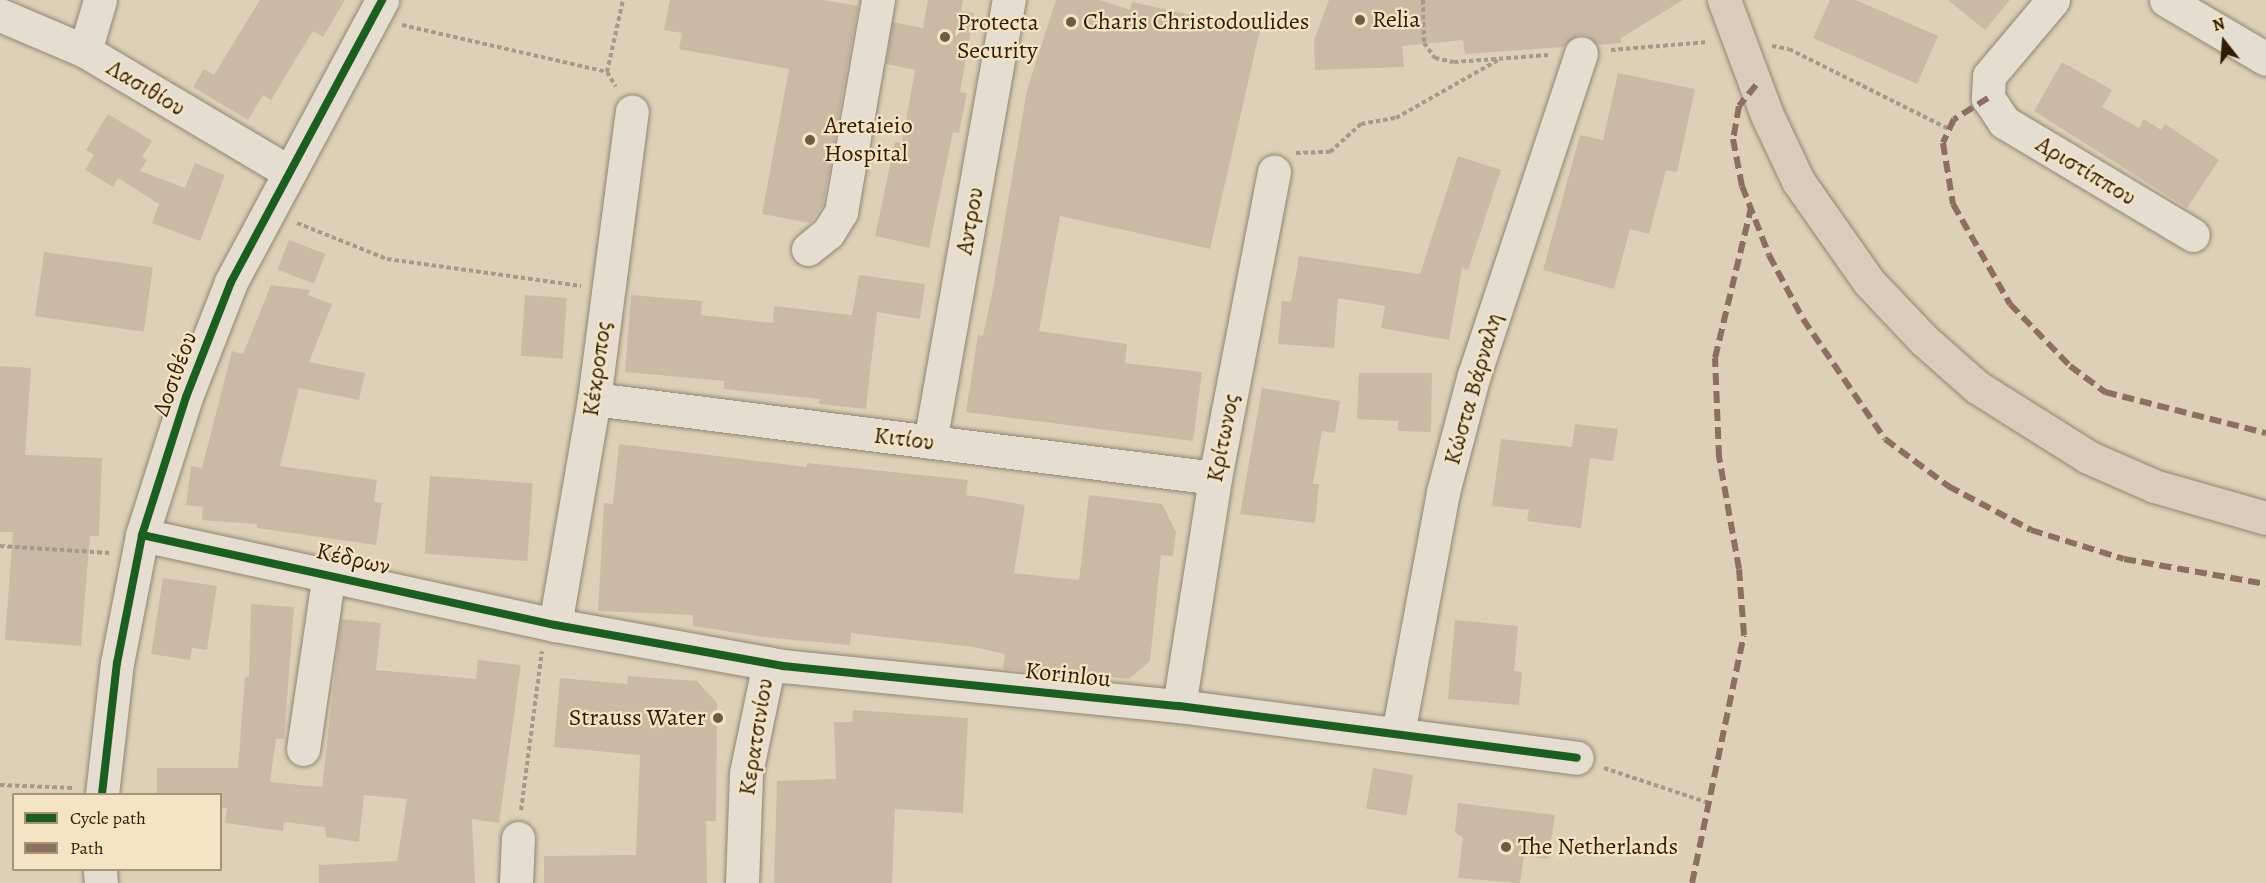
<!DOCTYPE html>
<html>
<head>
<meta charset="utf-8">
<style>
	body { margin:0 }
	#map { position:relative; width:2266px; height:883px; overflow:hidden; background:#ded0b6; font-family:Alegreya,serif }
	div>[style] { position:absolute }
	.building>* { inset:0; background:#cbb9a6; transform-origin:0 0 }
	.path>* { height:4px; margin-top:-2px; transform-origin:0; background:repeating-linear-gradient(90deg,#a29a8d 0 4.5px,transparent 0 7.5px) }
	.roads { filter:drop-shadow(0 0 2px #8f8573) drop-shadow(0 0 2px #8f8573) }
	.minor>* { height:33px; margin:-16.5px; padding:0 16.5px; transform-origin:16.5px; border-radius:16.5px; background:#e4ddd0 }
	.major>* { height:33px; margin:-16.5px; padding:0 16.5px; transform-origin:16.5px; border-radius:16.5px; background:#d8cdbb }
	.quiet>* { height:6px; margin-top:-3px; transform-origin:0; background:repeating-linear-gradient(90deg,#8d6e63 0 12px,transparent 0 18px) }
	.cycleway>* { height:8px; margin:-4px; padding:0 4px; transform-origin:4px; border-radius:4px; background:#1b5e20 }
	.dots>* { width:16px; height:16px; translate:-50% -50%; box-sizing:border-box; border:3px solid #f4e4c5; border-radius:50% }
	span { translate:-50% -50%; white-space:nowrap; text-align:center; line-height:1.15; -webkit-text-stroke:4.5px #f4e4c5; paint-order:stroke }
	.poi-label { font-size:24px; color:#321c01 }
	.left { translate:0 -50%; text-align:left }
	.right { translate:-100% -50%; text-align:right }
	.street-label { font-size:24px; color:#321c01 }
	.legend { position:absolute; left:12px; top:793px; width:210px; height:78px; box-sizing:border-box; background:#f4e4c5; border:2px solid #a69477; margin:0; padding:8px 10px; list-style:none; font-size:18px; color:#321c01 }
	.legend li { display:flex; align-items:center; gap:12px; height:30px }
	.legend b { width:30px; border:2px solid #a69477 }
	.north { position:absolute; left:2194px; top:12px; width:60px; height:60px; -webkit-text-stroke:4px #f4e4c5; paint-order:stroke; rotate:343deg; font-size:16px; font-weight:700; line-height:24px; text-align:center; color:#321c01 }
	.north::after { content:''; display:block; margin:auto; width:21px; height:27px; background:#321c01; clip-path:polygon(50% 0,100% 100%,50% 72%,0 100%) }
</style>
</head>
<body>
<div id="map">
	<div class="building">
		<i style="clip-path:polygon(260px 0,345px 0,323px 37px,313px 31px,271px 100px,263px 95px,248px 120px,193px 87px,204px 69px,214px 75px)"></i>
		<i style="clip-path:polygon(670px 0,823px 0,858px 6px,823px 205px,810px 223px,762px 214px,789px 69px,679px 49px,682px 33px,664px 30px)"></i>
		<i style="clip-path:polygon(928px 0,963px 0,961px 11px,974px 13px,960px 92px,967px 93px,959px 133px,953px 132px,929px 248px,875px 236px,895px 142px,902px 143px,915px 70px,886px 64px,893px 22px,923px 28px)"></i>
		<i style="clip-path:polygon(1056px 0,1100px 0,1130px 10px,1132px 2px,1260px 30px,1210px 249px,1060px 216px,1039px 331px,1127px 344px,1125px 363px,1202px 372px,1193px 441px,966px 412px,978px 335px,983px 336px,992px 294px,1027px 90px)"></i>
		<i style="clip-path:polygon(1329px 0,1683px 0,1621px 38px,1621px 43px,1597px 45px,1587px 35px,1578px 35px,1563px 47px,1465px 54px,1463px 40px,1402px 46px,1404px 67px,1315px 70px,1314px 40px)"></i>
		<i style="clip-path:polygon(1830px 0,1856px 0,1938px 36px,1917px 84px,1813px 38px)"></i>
		<i style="clip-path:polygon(1948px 0,2010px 0,1985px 30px)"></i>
		<i style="clip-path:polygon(2062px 62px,2112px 90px,2102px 107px,2139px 128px,2144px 119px,2161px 130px,2165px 124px,2219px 160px,2187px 208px,2034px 111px)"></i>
		<i style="clip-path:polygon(1618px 73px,1695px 89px,1677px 172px,1666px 170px,1649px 234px,1630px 229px,1614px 289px,1543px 270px,1580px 135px,1603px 140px)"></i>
		<i style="clip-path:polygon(108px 114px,152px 141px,142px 157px,147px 160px,140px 171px,185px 188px,195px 163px,225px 175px,200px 241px,152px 223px,159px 204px,118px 178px,113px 187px,85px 170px,94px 155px,86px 150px)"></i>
		<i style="clip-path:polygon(1458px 156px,1501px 170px,1468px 270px,1462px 268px,1449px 340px,1381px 328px,1385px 306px,1338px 298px,1334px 348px,1278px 344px,1282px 301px,1291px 302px,1299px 256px,1420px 274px)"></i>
		<i style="left:289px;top:240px;width:39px;height:32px;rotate:21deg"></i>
		<i style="left:44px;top:252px;width:110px;height:65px;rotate:8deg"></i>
		<i style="clip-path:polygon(859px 275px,925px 284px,920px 319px,877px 312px,866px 409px,819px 404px,820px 399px,724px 389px,724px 381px,625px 372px,631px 295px,702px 301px,701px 315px,773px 323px,774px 306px,852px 315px)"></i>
		<i style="clip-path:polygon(271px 285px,310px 290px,308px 295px,332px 304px,309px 362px,365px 373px,359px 400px,299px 388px,280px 466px,377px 480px,374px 502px,382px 503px,376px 545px,257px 528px,257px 524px,202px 520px,203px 507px,186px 505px,191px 466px,202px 468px,232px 351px,243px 354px)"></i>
		<i style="left:525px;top:295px;width:42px;height:61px;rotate:4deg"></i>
		<i style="clip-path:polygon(0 366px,31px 368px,25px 455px,102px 458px,99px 536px,90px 536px,81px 646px,5px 640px,13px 532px,0 532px)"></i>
		<i style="clip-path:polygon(1359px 373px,1432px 373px,1431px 432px,1398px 431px,1398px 421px,1357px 419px)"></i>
		<i style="clip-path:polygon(1262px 388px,1340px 401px,1335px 433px,1322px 431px,1313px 484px,1319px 484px,1315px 523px,1240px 514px)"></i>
		<i style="clip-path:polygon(1575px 424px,1618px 429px,1613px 461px,1590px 458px,1581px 528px,1527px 521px,1529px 510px,1492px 506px,1501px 439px,1572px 447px)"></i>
		<i style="clip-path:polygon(619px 444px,806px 467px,807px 463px,968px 480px,966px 495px,1025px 505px,1014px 573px,1079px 580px,1089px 495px,1162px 504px,1176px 532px,1173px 556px,1161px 555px,1150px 661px,1129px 679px,1053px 670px,1053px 674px,1003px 669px,1005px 654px,973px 647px,851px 633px,850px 645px,763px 637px,693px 626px,693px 615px,598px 611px,604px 503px,613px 504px)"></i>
		<i style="left:430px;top:476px;width:103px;height:78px;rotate:4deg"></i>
		<i style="clip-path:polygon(163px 578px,217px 586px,207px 650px,192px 648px,190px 660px,151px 654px)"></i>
		<i style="clip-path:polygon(251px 604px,294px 607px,284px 739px,276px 739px,270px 782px,322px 787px,341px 619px,381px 623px,376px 670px,476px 679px,478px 660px,521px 665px,499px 823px,472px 819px,475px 883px,319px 883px,319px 865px,397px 861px,407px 799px,364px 795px,359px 842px,326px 837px,325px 827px,284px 822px,283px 831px,225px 823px,227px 808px,220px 808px,220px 795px,157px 795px,157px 768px,238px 768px,245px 677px,249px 677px)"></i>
		<i style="clip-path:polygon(1455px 620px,1518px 626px,1514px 671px,1522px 672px,1519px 705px,1448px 699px)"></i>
		<i style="clip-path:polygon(628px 676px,697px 681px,717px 703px,716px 821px,706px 821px,707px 883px,544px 883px,544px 856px,636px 855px,640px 755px,554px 747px,560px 678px,627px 684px)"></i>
		<i style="clip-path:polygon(853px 710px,968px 718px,963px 813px,895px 809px,892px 883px,774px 883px,777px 781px,836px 779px,834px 722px,852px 722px)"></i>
		<i style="left:1373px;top:768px;width:41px;height:41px;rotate:10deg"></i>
		<i style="clip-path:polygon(1458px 803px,1555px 815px,1548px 859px,1524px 856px,1520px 883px,1458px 878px,1463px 838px,1455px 832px)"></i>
	</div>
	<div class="path">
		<i style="left:1423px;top:0;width:43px;rotate:88.7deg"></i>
		<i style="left:1424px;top:43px;width:19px;rotate:54deg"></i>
		<i style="left:1435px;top:58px;width:19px;rotate:12deg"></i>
		<i style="left:1454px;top:62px;width:95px;rotate:-4.2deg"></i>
		<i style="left:402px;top:25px;width:210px;rotate:12.9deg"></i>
		<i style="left:607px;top:72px;width:74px;rotate:-77.5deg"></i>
		<i style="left:1772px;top:46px;width:17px;rotate:10deg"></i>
		<i style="left:1789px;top:49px;width:179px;rotate:26.6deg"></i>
		<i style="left:1611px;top:50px;width:97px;rotate:-4.7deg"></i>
		<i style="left:607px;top:72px;width:17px;rotate:59deg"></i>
		<i style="left:1296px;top:153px;width:34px;rotate:-2deg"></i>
		<i style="left:1330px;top:152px;width:42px;rotate:-42.1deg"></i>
		<i style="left:1361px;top:124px;width:36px;rotate:-10deg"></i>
		<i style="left:1396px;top:118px;width:120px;rotate:-29.6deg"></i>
		<i style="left:297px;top:223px;width:97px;rotate:21.8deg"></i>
		<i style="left:387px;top:259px;width:196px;rotate:7.9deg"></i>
		<i style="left:0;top:546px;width:110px;rotate:3.6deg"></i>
		<i style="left:1604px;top:768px;width:111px;rotate:18.4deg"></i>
		<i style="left:0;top:785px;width:74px;rotate:2.3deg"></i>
		<i style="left:521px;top:810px;width:160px;rotate:-82.5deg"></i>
	</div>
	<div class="roads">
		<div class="minor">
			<i style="left:2053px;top:0;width:99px;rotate:130.1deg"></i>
			<i style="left:1989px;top:76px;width:22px;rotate:93deg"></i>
			<i style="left:1988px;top:98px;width:29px;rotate:56deg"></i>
			<i style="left:2004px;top:122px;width:220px;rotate:30.9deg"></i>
			<i style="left:2166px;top:0;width:116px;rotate:30.5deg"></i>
			<i style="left:0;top:15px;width:92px;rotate:23deg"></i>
			<i style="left:85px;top:51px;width:235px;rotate:30.7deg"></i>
			<i style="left:85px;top:51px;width:53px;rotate:-73.6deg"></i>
			<i style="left:808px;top:249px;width:26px;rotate:-39deg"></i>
			<i style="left:828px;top:233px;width:25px;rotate:-58deg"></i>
			<i style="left:841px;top:212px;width:215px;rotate:-80.1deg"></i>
			<i style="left:594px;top:399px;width:626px;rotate:7.25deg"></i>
			<i style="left:930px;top:442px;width:449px;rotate:-79.9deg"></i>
			<i style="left:142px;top:535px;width:423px;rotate:12.3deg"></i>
			<i style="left:555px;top:625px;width:232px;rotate:10.2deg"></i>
			<i style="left:783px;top:666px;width:398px;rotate:5.8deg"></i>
			<i style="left:1179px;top:706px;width:401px;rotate:7.4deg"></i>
			<i style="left:555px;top:625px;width:229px;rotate:-80.2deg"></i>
			<i style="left:594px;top:399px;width:290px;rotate:-82.5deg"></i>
			<i style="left:1179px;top:706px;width:231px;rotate:-81deg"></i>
			<i style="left:1215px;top:478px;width:312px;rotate:-79.1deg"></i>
			<i style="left:1398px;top:733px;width:245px;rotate:-79.4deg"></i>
			<i style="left:1443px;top:492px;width:121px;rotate:-75.2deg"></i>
			<i style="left:1474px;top:375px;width:339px;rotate:-71.6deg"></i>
			<i style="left:303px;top:749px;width:178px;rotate:-81.6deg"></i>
			<i style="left:102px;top:794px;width:132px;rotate:-83.5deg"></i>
			<i style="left:117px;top:663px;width:130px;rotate:-78.9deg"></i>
			<i style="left:142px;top:535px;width:145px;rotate:-72.3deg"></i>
			<i style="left:186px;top:397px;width:123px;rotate:-68.6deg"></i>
			<i style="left:231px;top:282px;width:320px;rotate:-61.8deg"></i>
			<i style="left:100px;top:870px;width:13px;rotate:86deg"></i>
			<i style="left:516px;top:883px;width:45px;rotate:-87.5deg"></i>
			<i style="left:742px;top:883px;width:110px;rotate:-87.9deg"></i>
			<i style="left:746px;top:773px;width:112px;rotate:-78.2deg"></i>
		</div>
		<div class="major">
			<i style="left:1724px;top:0;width:123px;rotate:69.5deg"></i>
			<i style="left:1767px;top:115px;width:73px;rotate:64.8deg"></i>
			<i style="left:1798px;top:181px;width:123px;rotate:54.9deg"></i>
			<i style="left:1869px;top:282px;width:80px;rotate:46.5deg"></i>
			<i style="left:1924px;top:340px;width:71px;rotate:41.6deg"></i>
			<i style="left:1977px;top:387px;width:131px;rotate:32.2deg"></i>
			<i style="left:2088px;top:457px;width:72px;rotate:23.7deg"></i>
			<i style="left:2154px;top:486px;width:116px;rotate:15.9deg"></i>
		</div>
	</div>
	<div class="quiet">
		<i style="left:1756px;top:85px;width:27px;rotate:129deg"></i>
		<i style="left:1739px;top:106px;width:34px;rotate:100deg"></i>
		<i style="left:1733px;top:139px;width:48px;rotate:79.2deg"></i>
		<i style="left:1742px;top:186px;width:74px;rotate:68.6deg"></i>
		<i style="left:1769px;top:255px;width:72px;rotate:62deg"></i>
		<i style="left:1803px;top:319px;width:145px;rotate:55.7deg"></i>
		<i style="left:1885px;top:439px;width:79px;rotate:36.7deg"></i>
		<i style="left:1948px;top:486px;width:94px;rotate:27.9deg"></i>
		<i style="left:2031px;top:530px;width:97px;rotate:17.3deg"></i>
		<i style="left:2124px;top:559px;width:144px;rotate:10deg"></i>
		<i style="left:1988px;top:98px;width:40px;rotate:148deg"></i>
		<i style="left:1954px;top:119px;width:26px;rotate:115deg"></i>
		<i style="left:1943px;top:143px;width:62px;rotate:80.7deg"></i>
		<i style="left:1953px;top:204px;width:115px;rotate:60.3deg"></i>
		<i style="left:2010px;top:304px;width:86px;rotate:45.9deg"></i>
		<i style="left:2070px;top:366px;width:44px;rotate:36.6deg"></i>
		<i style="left:2105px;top:392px;width:166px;rotate:14.3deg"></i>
		<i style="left:1692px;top:883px;width:253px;rotate:-78.2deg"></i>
		<i style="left:1744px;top:635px;width:66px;rotate:-94.3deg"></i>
		<i style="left:1739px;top:569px;width:114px;rotate:-100.1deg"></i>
		<i style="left:1719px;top:457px;width:99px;rotate:-92.3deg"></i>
		<i style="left:1715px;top:358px;width:154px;rotate:-76.5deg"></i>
	</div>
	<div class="cycleway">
		<i style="left:142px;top:535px;width:423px;rotate:12.3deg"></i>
		<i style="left:555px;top:625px;width:232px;rotate:10.2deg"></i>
		<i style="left:783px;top:666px;width:398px;rotate:5.8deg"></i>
		<i style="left:1179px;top:706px;width:401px;rotate:7.4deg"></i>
		<i style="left:102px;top:794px;width:132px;rotate:-83.5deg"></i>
		<i style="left:117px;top:663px;width:130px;rotate:-78.9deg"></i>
		<i style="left:142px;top:535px;width:145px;rotate:-72.3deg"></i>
		<i style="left:186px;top:397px;width:123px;rotate:-68.6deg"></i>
		<i style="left:231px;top:282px;width:320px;rotate:-61.8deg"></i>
	</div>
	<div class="dots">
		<i style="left:1360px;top:20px;background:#6e5b40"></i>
		<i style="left:1071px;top:22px;background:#6e5b40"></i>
		<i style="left:945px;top:37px;background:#6e5b40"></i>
		<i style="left:810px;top:140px;background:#6e5b40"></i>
		<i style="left:718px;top:718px;background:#6e5b40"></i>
		<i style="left:1506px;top:847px;background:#6e5b40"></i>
	</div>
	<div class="poi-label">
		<span class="left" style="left:1372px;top:20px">Relia</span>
		<span class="left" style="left:1083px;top:22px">Charis Christodoulides</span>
		<span class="left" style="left:957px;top:37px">Protecta<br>Security</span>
		<span class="left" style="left:824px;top:140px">Aretaieio<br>Hospital</span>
		<span class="right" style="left:706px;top:718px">Strauss Water</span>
		<span class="left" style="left:1518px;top:847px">The Netherlands</span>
	</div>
	<div class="street-label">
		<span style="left:146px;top:88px;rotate:31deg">Λασιθίου</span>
		<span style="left:2086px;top:171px;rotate:31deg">Αριστίππου</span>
		<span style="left:970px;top:221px;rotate:-80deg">Αντρου</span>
		<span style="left:597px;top:369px;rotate:-82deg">Κέκροπος</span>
		<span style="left:175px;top:374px;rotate:-70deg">Δοσιθέου</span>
		<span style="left:1473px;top:389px;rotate:-74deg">Κώστα Βάρναλη</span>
		<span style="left:1223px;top:438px;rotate:-79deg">Κρίτωνος</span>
		<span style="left:904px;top:439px;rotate:7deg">Κιτίου</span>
		<span style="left:353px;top:559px;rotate:13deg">Κέδρων</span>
		<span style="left:1068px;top:675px;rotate:6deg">Korinlou</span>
		<span style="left:756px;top:737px;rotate:-81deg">Κερατσινίου</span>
	</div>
	<ul class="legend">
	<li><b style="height:8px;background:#1b5e20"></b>Cycle path</li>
	<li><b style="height:8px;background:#8d6e63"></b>Path</li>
	</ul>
	<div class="north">N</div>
</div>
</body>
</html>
